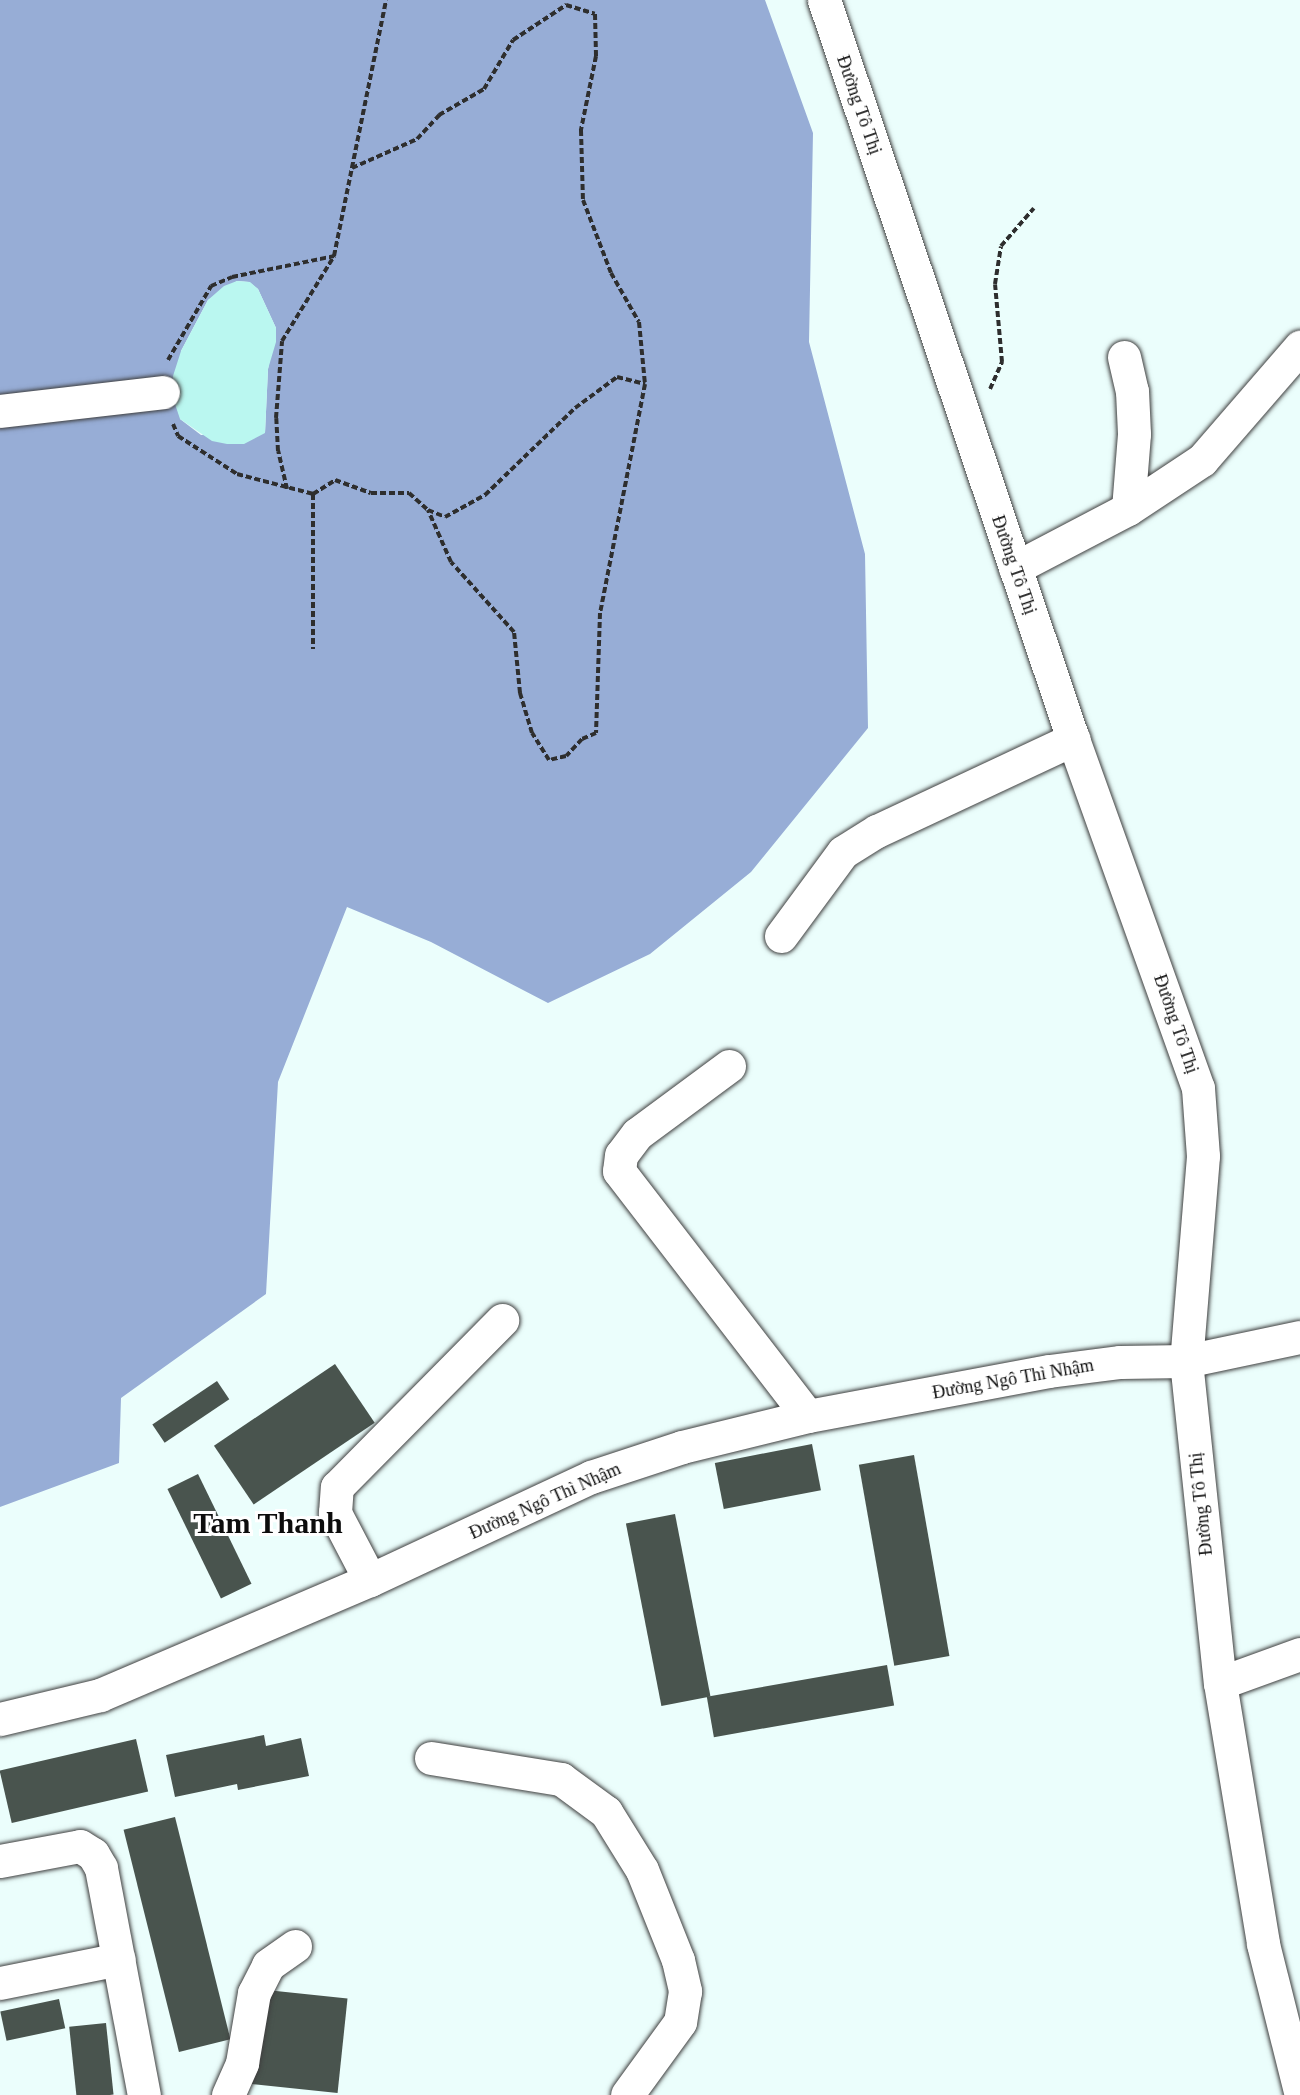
<!DOCTYPE html>
<html>
<head>
<meta charset="utf-8">
<style>
	body { margin:0 }
	#map { position:relative; width:1300px; height:2095px; overflow:hidden; background:#ebfefc; font-family:Georgia,serif }
	div>[style] { position:absolute }
	.forest>* { inset:0; background:#97add6 }
	.sand>* { inset:0; background:#baf7f0 }
	.building>* { inset:0; background:#49544e; transform-origin:0 0 }
	.path>* { height:4px; margin-top:-2px; transform-origin:0; background:repeating-linear-gradient(90deg,#2e2e2e 0 6px,transparent 0 9px) }
	.roads { filter:drop-shadow(0 0 2px #3f3f3f) drop-shadow(0 0 2px #3f3f3f) }
	.minor>* { height:33px; margin:-16.5px; padding:0 16.5px; transform-origin:16.5px; border-radius:16.5px; background:#fff }
	span { translate:-50% -50%; white-space:nowrap; text-align:center; line-height:1.15; -webkit-text-stroke:6px #fff; paint-order:stroke }
	.street-label { font-size:18px; color:#0c0c0c }
	.town-label { font-size:30px; color:#0c0c0c; font-weight:700 }
</style>
</head>
<body>
<div id="map">
	<div class="forest">
		<i style="clip-path:polygon(evenodd,0 0,765px 0,813px 133px,809px 342px,865px 554px,868px 728px,751px 872px,650px 954px,548px 1003px,431px 942px,347px 907px,278px 1082px,266px 1294px,121px 1398px,119px 1463px,0 1507px,0 0,237px 281px,249px 282px,258px 289px,276px 328px,268px 369px,265px 433px,201px 435px,180px 419px,181px 351px,208px 300px,237px 281px)"></i>
	</div>
	<div class="sand">
		<i style="clip-path:polygon(237px 281px,250px 282px,258px 289px,276px 328px,276px 342px,268px 369px,265px 433px,244px 444px,227px 444px,212px 441px,180px 419px,174px 401px,173px 376px,181px 351px,208px 300px,224px 286px)"></i>
	</div>
	<div class="building">
		<i style="left:335px;top:1364px;width:71px;height:146px;rotate:56deg"></i>
		<i style="left:217px;top:1381px;width:22px;height:78px;rotate:56deg"></i>
		<i style="left:812px;top:1444px;width:47px;height:99px;rotate:79deg"></i>
		<i style="left:914px;top:1455px;width:204px;height:56px;rotate:80deg"></i>
		<i style="left:198px;top:1474px;width:122px;height:34px;rotate:64deg"></i>
		<i style="left:675px;top:1514px;width:186px;height:50px;rotate:79deg"></i>
		<i style="left:887px;top:1665px;width:41px;height:183px;rotate:80deg"></i>
		<i style="clip-path:polygon(264px 1735px,266px 1746px,301px 1738px,309px 1776px,238px 1790px,237px 1784px,175px 1797px,166px 1755px)"></i>
		<i style="left:136px;top:1739px;width:54px;height:140px;rotate:77deg"></i>
		<i style="left:175px;top:1817px;width:229px;height:53px;rotate:76deg"></i>
		<i style="left:257px;top:1989px;width:91px;height:95px;rotate:6deg"></i>
		<i style="left:59px;top:1999px;width:30px;height:60px;rotate:78deg"></i>
		<i style="left:106px;top:2023px;width:72px;height:37px;rotate:84deg"></i>
	</div>
	<div class="path">
		<i style="left:352px;top:168px;width:71px;rotate:-24deg"></i>
		<i style="left:417px;top:139px;width:33px;rotate:-47deg"></i>
		<i style="left:439px;top:115px;width:52px;rotate:-30deg"></i>
		<i style="left:484px;top:89px;width:57px;rotate:-59.4deg"></i>
		<i style="left:513px;top:40px;width:64px;rotate:-33.4deg"></i>
		<i style="left:566px;top:5px;width:30px;rotate:17deg"></i>
		<i style="left:595px;top:14px;width:42px;rotate:88.6deg"></i>
		<i style="left:596px;top:56px;width:76px;rotate:101.5deg"></i>
		<i style="left:581px;top:130px;width:70px;rotate:88.4deg"></i>
		<i style="left:583px;top:200px;width:78px;rotate:69deg"></i>
		<i style="left:611px;top:273px;width:56px;rotate:60.3deg"></i>
		<i style="left:639px;top:322px;width:62px;rotate:84.5deg"></i>
		<i style="left:645px;top:384px;width:233px;rotate:101.1deg"></i>
		<i style="left:600px;top:613px;width:120px;rotate:91.9deg"></i>
		<i style="left:596px;top:733px;width:15px;rotate:157deg"></i>
		<i style="left:582px;top:739px;width:23px;rotate:133deg"></i>
		<i style="left:566px;top:756px;width:17px;rotate:167deg"></i>
		<i style="left:549px;top:760px;width:32px;rotate:-122deg"></i>
		<i style="left:532px;top:733px;width:42px;rotate:-106.7deg"></i>
		<i style="left:520px;top:693px;width:61px;rotate:-95.6deg"></i>
		<i style="left:514px;top:632px;width:94px;rotate:-132deg"></i>
		<i style="left:451px;top:562px;width:57px;rotate:-113.9deg"></i>
		<i style="left:168px;top:360px;width:86px;rotate:-59.8deg"></i>
		<i style="left:211px;top:286px;width:23px;rotate:-23deg"></i>
		<i style="left:232px;top:277px;width:104px;rotate:-11.6deg"></i>
		<i style="left:990px;top:389px;width:30px;rotate:-66deg"></i>
		<i style="left:1002px;top:362px;width:78px;rotate:-95.1deg"></i>
		<i style="left:995px;top:284px;width:38px;rotate:-81deg"></i>
		<i style="left:1001px;top:246px;width:50px;rotate:-49deg"></i>
		<i style="left:173px;top:424px;width:13px;rotate:67deg"></i>
		<i style="left:178px;top:436px;width:70px;rotate:32.8deg"></i>
		<i style="left:237px;top:474px;width:79px;rotate:14.7deg"></i>
		<i style="left:313px;top:494px;width:155px;rotate:90deg"></i>
		<i style="left:287px;top:489px;width:39px;rotate:-103deg"></i>
		<i style="left:278px;top:451px;width:33px;rotate:-93deg"></i>
		<i style="left:276px;top:418px;width:77px;rotate:-85.5deg"></i>
		<i style="left:282px;top:341px;width:100px;rotate:-58.5deg"></i>
		<i style="left:334px;top:256px;width:261px;rotate:-78.5deg"></i>
		<i style="left:313px;top:494px;width:26px;rotate:-32deg"></i>
		<i style="left:335px;top:480px;width:38px;rotate:20deg"></i>
		<i style="left:371px;top:493px;width:38px"></i>
		<i style="left:409px;top:493px;width:25px;rotate:42deg"></i>
		<i style="left:428px;top:510px;width:18px;rotate:22deg"></i>
		<i style="left:445px;top:517px;width:46px;rotate:-28.8deg"></i>
		<i style="left:485px;top:495px;width:125px;rotate:-44deg"></i>
		<i style="left:575px;top:408px;width:52px;rotate:-36.4deg"></i>
		<i style="left:617px;top:377px;width:29px;rotate:14deg"></i>
	</div>
	<div class="roads">
		<div class="minor">
			<i style="left:824px;top:0;width:780px;rotate:71.38deg"></i>
			<i style="left:1073px;top:739px;width:371px;rotate:70.3deg"></i>
			<i style="left:1198px;top:1088px;width:68px;rotate:85.8deg"></i>
			<i style="left:1203px;top:1156px;width:206px;rotate:94.7deg"></i>
			<i style="left:1186px;top:1361px;width:324px;rotate:84deg"></i>
			<i style="left:1220px;top:1683px;width:265px;rotate:80.6deg"></i>
			<i style="left:1263px;top:1944px;width:152px;rotate:75.9deg"></i>
			<i style="left:1124px;top:357px;width:35px;rotate:77deg"></i>
			<i style="left:1132px;top:391px;width:43px;rotate:87.3deg"></i>
			<i style="left:1134px;top:434px;width:75px;rotate:94.6deg"></i>
			<i style="left:0;top:411px;width:164px;rotate:-6.6deg"></i>
			<i style="left:1015px;top:568px;width:127px;rotate:-27.6deg"></i>
			<i style="left:1128px;top:509px;width:89px;rotate:-33.5deg"></i>
			<i style="left:1202px;top:460px;width:150px;rotate:-49.1deg"></i>
			<i style="left:781px;top:936px;width:104px;rotate:-53.6deg"></i>
			<i style="left:843px;top:852px;width:40px;rotate:-32deg"></i>
			<i style="left:877px;top:831px;width:217px;rotate:-25.1deg"></i>
			<i style="left:729px;top:1066px;width:114px;rotate:143.5deg"></i>
			<i style="left:637px;top:1134px;width:26px;rotate:127deg"></i>
			<i style="left:621px;top:1155px;width:16px;rotate:97deg"></i>
			<i style="left:619px;top:1171px;width:309px;rotate:52.4deg"></i>
			<i style="left:370px;top:1580px;width:76px;rotate:-117.6deg"></i>
			<i style="left:335px;top:1513px;width:26px;rotate:-86deg"></i>
			<i style="left:337px;top:1487px;width:235px;rotate:-45.3deg"></i>
			<i style="left:1220px;top:1683px;width:85px;rotate:-19.9deg"></i>
			<i style="left:0;top:1719px;width:103px;rotate:-13.5deg"></i>
			<i style="left:100px;top:1695px;width:293px;rotate:-23.1deg"></i>
			<i style="left:370px;top:1580px;width:244px;rotate:-25deg"></i>
			<i style="left:591px;top:1477px;width:96px;rotate:-18.2deg"></i>
			<i style="left:682px;top:1447px;width:130px;rotate:-13.8deg"></i>
			<i style="left:808px;top:1416px;width:245px;rotate:-10.6deg"></i>
			<i style="left:1049px;top:1371px;width:72px;rotate:-7.2deg"></i>
			<i style="left:1120px;top:1362px;width:66px;rotate:-0.9deg"></i>
			<i style="left:1186px;top:1361px;width:116px;rotate:-11.9deg"></i>
			<i style="left:431px;top:1758px;width:132px;rotate:9.2deg"></i>
			<i style="left:561px;top:1779px;width:56px;rotate:36.3deg"></i>
			<i style="left:606px;top:1812px;width:68px;rotate:58.2deg"></i>
			<i style="left:642px;top:1870px;width:97px;rotate:68.2deg"></i>
			<i style="left:678px;top:1960px;width:32px;rotate:77deg"></i>
			<i style="left:685px;top:1991px;width:31px;rotate:99deg"></i>
			<i style="left:680px;top:2022px;width:90px;rotate:126deg"></i>
			<i style="left:0;top:1861px;width:81px;rotate:-10.6deg"></i>
			<i style="left:80px;top:1846px;width:15px;rotate:32deg"></i>
			<i style="left:93px;top:1854px;width:16px;rotate:60deg"></i>
			<i style="left:101px;top:1868px;width:231px;rotate:79.3deg"></i>
			<i style="left:0;top:1983px;width:121px;rotate:-11.4deg"></i>
			<i style="left:228px;top:2095px;width:35px;rotate:-66deg"></i>
			<i style="left:242px;top:2063px;width:71px;rotate:-80.3deg"></i>
			<i style="left:254px;top:1993px;width:31px;rotate:-63deg"></i>
			<i style="left:268px;top:1965px;width:33px;rotate:-35deg"></i>
		</div>
	</div>
	<div class="street-label">
		<span style="left:859px;top:105px;rotate:71deg">Đường Tô Thị</span>
		<span style="left:1014px;top:565px;rotate:71deg">Đường Tô Thị</span>
		<span style="left:1176px;top:1024px;rotate:71deg">Đường Tô Thị</span>
		<span style="left:1013px;top:1379px;rotate:-10deg">Đường Ngô Thì Nhậm</span>
		<span style="left:545px;top:1501px;rotate:-24deg">Đường Ngô Thì Nhậm</span>
		<span style="left:1201px;top:1504px;rotate:-96deg">Đường Tô Thị</span>
	</div>
	<div class="town-label">
		<span style="left:268px;top:1523px">Tam Thanh</span>
	</div>
</div>
</body>
</html>
